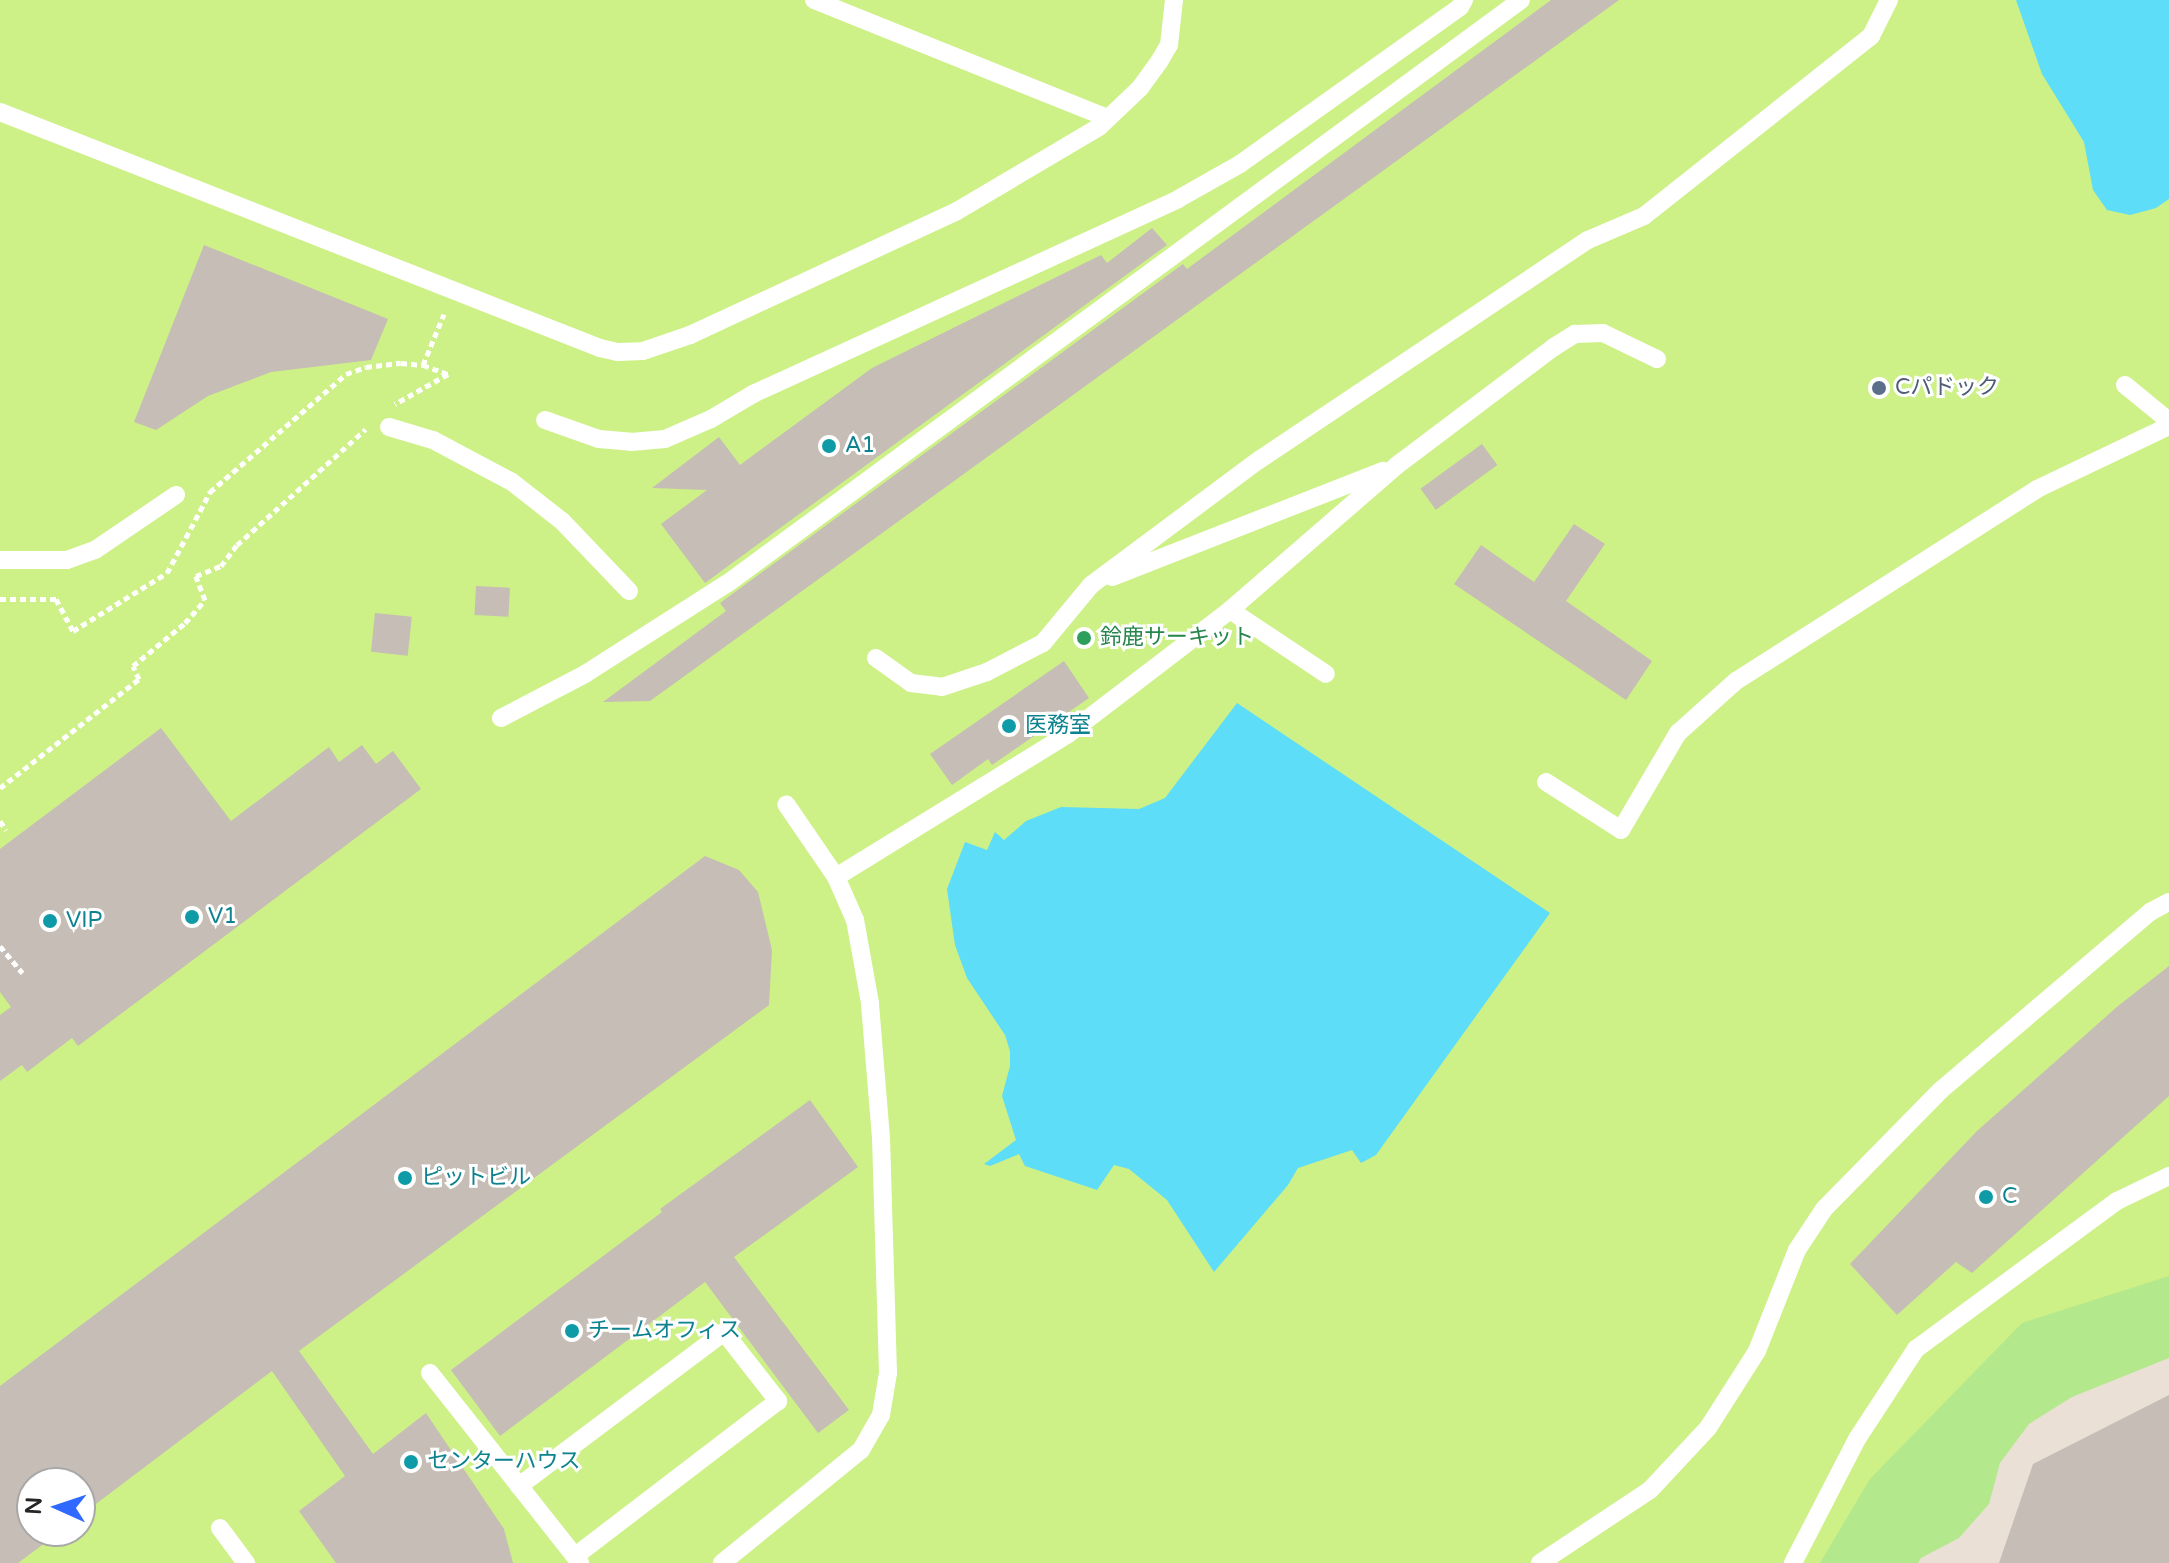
<!DOCTYPE html>
<html>
<head>
<meta charset="utf-8">
<style>
	body { margin:0 }
	#map { position:relative; width:2169px; height:1563px; overflow:hidden; background:#ebe0d6; font-family:"Varela Round","Noto Sans JP",sans-serif }
	div>[style] { position:absolute }
	.green>* { inset:0; background:#b4e88c }
	.pitch>* { inset:0; background:#cdf087 }
	.water>* { inset:0; background:#5dddf8 }
	.building>* { inset:0; background:#c6bdb6; transform-origin:0 0 }
	.path>* { height:5px; margin-top:-2.5px; transform-origin:0; background:repeating-linear-gradient(90deg,#fff 0 6px,transparent 0 10px) }
	.lane>* { height:18px; margin:-9px; padding:0 9px; transform-origin:9px; border-radius:9px; background:#fff }
	.dots>* { width:22px; height:22px; translate:-50% -50%; box-sizing:border-box; border:4px solid #fff; border-radius:50% }
	span { translate:-50% -50%; white-space:nowrap; text-align:center; line-height:1.15; -webkit-text-stroke:6px #fff; paint-order:stroke }
	.service-label { font-size:22px; color:#4e5e75 }
	.left { translate:0 -50%; text-align:left }
	.culture-label { font-size:22px; color:#0d838f }
	.leisure-label { font-size:22px; color:#27864d }
	.north { position:absolute; left:16px; top:1467px; width:80px; height:80px; box-sizing:border-box; background:#fff; border:2px solid #a8a8a8; border-radius:50%; rotate:273deg; font-size:22px; font-weight:700; line-height:32px; text-align:center; color:#262626 }
	.north::after { content:''; display:block; margin:auto; width:28px; height:36px; background:#2f69ff; clip-path:polygon(50% 0,100% 100%,50% 72%,0 100%) }
</style>
</head>
<body>
<div id="map">
	<div class="green">
		<i style="clip-path:polygon(2169px 1200px,2169px 1358px,2072px 1397px,2029px 1424px,2000px 1463px,1989px 1504px,1959px 1538px,1921px 1558px,1918px 1563px,1811px 1563px,1867px 1446px)"></i>
	</div>
	<div class="pitch">
		<i style="clip-path:polygon(evenodd,0 0,2169px 0,2169px 1276px,2022px 1323px,1870px 1479px,1820px 1563px,0 1563px,0 0,32px 1483px,80px 1483px,80px 1531px,32px 1531px,32px 1483px)"></i>
	</div>
	<div class="water">
		<i style="clip-path:polygon(2016px 0,2169px 0,2169px 199px,2156px 208px,2130px 215px,2107px 210px,2093px 190px,2084px 142px,2042px 74px)"></i>
		<i style="clip-path:polygon(1237px 703px,1550px 913px,1376px 1155px,1361px 1163px,1352px 1150px,1298px 1168px,1288px 1185px,1214px 1272px,1167px 1200px,1129px 1169px,1114px 1165px,1097px 1190px,1025px 1166px,1019px 1154px,990px 1166px,984px 1164px,1016px 1140px,1002px 1096px,1010px 1066px,1010px 1051px,1005px 1035px,967px 978px,955px 945px,947px 889px,965px 842px,987px 850px,995px 832px,1004px 840px,1026px 821px,1061px 807px,1139px 809px,1165px 798px)"></i>
	</div>
	<div class="building">
		<i style="clip-path:polygon(1551px 0,1619px 0,650px 701px,603px 702px,726px 611px,720px 603px,1183px 264px,1187px 269px)"></i>
		<i style="clip-path:polygon(1152px 228px,1167px 245px,705px 583px,661px 524px,707px 490px,652px 488px,719px 437px,740px 465px,872px 368px,1101px 255px,1107px 263px)"></i>
		<i style="clip-path:polygon(204px 245px,388px 319px,371px 360px,271px 372px,208px 396px,156px 430px,134px 422px)"></i>
		<i style="left:1482px;top:444px;width:26px;height:76px;rotate:54deg"></i>
		<i style="clip-path:polygon(1574px 524px,1605px 544px,1566px 601px,1652px 661px,1626px 700px,1454px 584px,1481px 545px,1534px 582px)"></i>
		<i style="left:476px;top:586px;width:34px;height:29px;rotate:3deg"></i>
		<i style="left:375px;top:613px;width:37px;height:39px;rotate:6deg"></i>
		<i style="clip-path:polygon(1064px 661px,1089px 698px,992px 765px,988px 759px,952px 785px,930px 754px)"></i>
		<i style="clip-path:polygon(161px 728px,231px 821px,329px 747px,339px 762px,362px 745px,376px 764px,393px 751px,421px 789px,78px 1046px,72px 1038px,27px 1072px,22px 1065px,0 1081px,0 1015px,11px 1007px,0 992px,0 849px)"></i>
		<i style="clip-path:polygon(705px 856px,739px 870px,758px 892px,772px 950px,769px 1005px,299px 1351px,373px 1454px,426px 1413px,504px 1529px,513px 1563px,336px 1563px,299px 1511px,345px 1476px,272px 1371px,80px 1516px,80px 1483px,32px 1483px,32px 1531px,61px 1531px,18px 1563px,0 1563px,0 1386px)"></i>
		<i style="clip-path:polygon(2169px 966px,2169px 1096px,1972px 1273px,1956px 1262px,1897px 1315px,1850px 1264px,1977px 1131px,2118px 1006px)"></i>
		<i style="clip-path:polygon(810px 1100px,858px 1167px,734px 1257px,849px 1410px,818px 1433px,705px 1282px,500px 1436px,451px 1370px,662px 1212px,660px 1209px)"></i>
		<i style="clip-path:polygon(2169px 1395px,2169px 1563px,1999px 1563px,2033px 1464px)"></i>
	</div>
	<div class="path">
		<i style="left:423px;top:365px;width:55px;rotate:-67.6deg"></i>
		<i style="left:0;top:599px;width:56px"></i>
		<i style="left:56px;top:599px;width:36px;rotate:62deg"></i>
		<i style="left:73px;top:631px;width:110px;rotate:-31.7deg"></i>
		<i style="left:167px;top:573px;width:92px;rotate:-62deg"></i>
		<i style="left:210px;top:492px;width:180px;rotate:-40.9deg"></i>
		<i style="left:346px;top:374px;width:21px;rotate:-19deg"></i>
		<i style="left:366px;top:367px;width:35px;rotate:-7deg"></i>
		<i style="left:401px;top:363px;width:22px;rotate:5deg"></i>
		<i style="left:423px;top:365px;width:27px;rotate:20deg"></i>
		<i style="left:448px;top:374px;width:61px;rotate:150.5deg"></i>
		<i style="left:0;top:788px;width:177px;rotate:-38.1deg"></i>
		<i style="left:139px;top:679px;width:14px;rotate:-115deg"></i>
		<i style="left:133px;top:666px;width:67px;rotate:-39.6deg"></i>
		<i style="left:185px;top:623px;width:30px;rotate:-49deg"></i>
		<i style="left:205px;top:600px;width:26px;rotate:-111deg"></i>
		<i style="left:196px;top:576px;width:27px;rotate:-22deg"></i>
		<i style="left:221px;top:566px;width:26px;rotate:-53deg"></i>
		<i style="left:237px;top:545px;width:173px;rotate:-42deg"></i>
		<i style="left:0;top:821px;width:11px;rotate:56deg"></i>
		<i style="left:0;top:946px;width:35px;rotate:50deg"></i>
	</div>
	<div class="lane">
		<i style="left:814px;top:0;width:317px;rotate:21.9deg"></i>
		<i style="left:0;top:112px;width:645px;rotate:21.47deg"></i>
		<i style="left:600px;top:348px;width:18px;rotate:13deg"></i>
		<i style="left:618px;top:352px;width:25px;rotate:-2deg"></i>
		<i style="left:643px;top:351px;width:50px;rotate:-18.8deg"></i>
		<i style="left:690px;top:335px;width:294px;rotate:-24.9deg"></i>
		<i style="left:957px;top:211px;width:165px;rotate:-30.6deg"></i>
		<i style="left:1099px;top:127px;width:57px;rotate:-43.6deg"></i>
		<i style="left:1140px;top:88px;width:32px;rotate:-54deg"></i>
		<i style="left:1159px;top:62px;width:20px;rotate:-60deg"></i>
		<i style="left:1169px;top:45px;width:45px;rotate:-83.7deg"></i>
		<i style="left:2125px;top:385px;width:57px;rotate:39.3deg"></i>
		<i style="left:545px;top:420px;width:57px;rotate:19.4deg"></i>
		<i style="left:599px;top:439px;width:32px;rotate:5deg"></i>
		<i style="left:631px;top:442px;width:34px;rotate:-5deg"></i>
		<i style="left:665px;top:439px;width:50px;rotate:-23.5deg"></i>
		<i style="left:711px;top:419px;width:49px;rotate:-30.8deg"></i>
		<i style="left:753px;top:394px;width:468px;rotate:-24.6deg"></i>
		<i style="left:1178px;top:199px;width:71px;rotate:-29.4deg"></i>
		<i style="left:1240px;top:164px;width:270px;rotate:-35.5deg"></i>
		<i style="left:1460px;top:7px;width:8px;rotate:-60deg"></i>
		<i style="left:389px;top:427px;width:46px;rotate:16.5deg"></i>
		<i style="left:433px;top:440px;width:89px;rotate:28deg"></i>
		<i style="left:512px;top:482px;width:63px;rotate:38deg"></i>
		<i style="left:562px;top:521px;width:97px;rotate:46.3deg"></i>
		<i style="left:0;top:560px;width:67px"></i>
		<i style="left:67px;top:560px;width:30px;rotate:-20deg"></i>
		<i style="left:95px;top:550px;width:98px;rotate:-34.2deg"></i>
		<i style="left:1112px;top:577px;width:291px;rotate:-21.4deg"></i>
		<i style="left:1230px;top:610px;width:115px;rotate:33.7deg"></i>
		<i style="left:876px;top:658px;width:43px;rotate:35.5deg"></i>
		<i style="left:911px;top:683px;width:31px;rotate:7deg"></i>
		<i style="left:942px;top:687px;width:47px;rotate:-18.4deg"></i>
		<i style="left:987px;top:672px;width:63px;rotate:-27.4deg"></i>
		<i style="left:1043px;top:643px;width:75px;rotate:-50.4deg"></i>
		<i style="left:1091px;top:585px;width:209px;rotate:-36.7deg"></i>
		<i style="left:1259px;top:460px;width:396px;rotate:-33.8deg"></i>
		<i style="left:1588px;top:240px;width:61px;rotate:-23.2deg"></i>
		<i style="left:1644px;top:216px;width:290px;rotate:-38.4deg"></i>
		<i style="left:1871px;top:36px;width:40px;rotate:-63.4deg"></i>
		<i style="left:501px;top:718px;width:95px;rotate:-27.6deg"></i>
		<i style="left:585px;top:674px;width:169px;rotate:-32.5deg"></i>
		<i style="left:728px;top:583px;width:984px;rotate:-36.32deg"></i>
		<i style="left:1546px;top:782px;width:89px;rotate:32.6deg"></i>
		<i style="left:1621px;top:830px;width:113px;rotate:-59.6deg"></i>
		<i style="left:1678px;top:733px;width:78px;rotate:-41.9deg"></i>
		<i style="left:1736px;top:681px;width:357px;rotate:-32.5deg"></i>
		<i style="left:2037px;top:489px;width:146px;rotate:-25.5deg"></i>
		<i style="left:836px;top:877px;width:273px;rotate:-31.6deg"></i>
		<i style="left:1068px;top:734px;width:204px;rotate:-37.4deg"></i>
		<i style="left:1230px;top:610px;width:220px;rotate:-40.9deg"></i>
		<i style="left:1396px;top:466px;width:198px;rotate:-37deg"></i>
		<i style="left:1554px;top:347px;width:25px;rotate:-32deg"></i>
		<i style="left:1575px;top:334px;width:28px;rotate:-2deg"></i>
		<i style="left:1603px;top:333px;width:60px;rotate:25.7deg"></i>
		<i style="left:430px;top:1373px;width:242px;rotate:51.7deg"></i>
		<i style="left:519px;top:1486px;width:256px;rotate:-36.9deg"></i>
		<i style="left:724px;top:1332px;width:88px;rotate:52deg"></i>
		<i style="left:778px;top:1401px;width:255px;rotate:142.6deg"></i>
		<i style="left:220px;top:1528px;width:44px;rotate:53.4deg"></i>
		<i style="left:722px;top:1563px;width:179px;rotate:-39.1deg"></i>
		<i style="left:861px;top:1450px;width:40px;rotate:-60.3deg"></i>
		<i style="left:881px;top:1415px;width:43px;rotate:-80.5deg"></i>
		<i style="left:888px;top:1373px;width:235px;rotate:-91.7deg"></i>
		<i style="left:881px;top:1138px;width:135px;rotate:-94.7deg"></i>
		<i style="left:870px;top:1003px;width:84px;rotate:-100.2deg"></i>
		<i style="left:855px;top:920px;width:47px;rotate:-113.8deg"></i>
		<i style="left:836px;top:877px;width:88px;rotate:-124.4deg"></i>
		<i style="left:1540px;top:1563px;width:132px;rotate:-33.6deg"></i>
		<i style="left:1650px;top:1490px;width:85px;rotate:-46.9deg"></i>
		<i style="left:1708px;top:1428px;width:91px;rotate:-57.5deg"></i>
		<i style="left:1757px;top:1351px;width:109px;rotate:-68.4deg"></i>
		<i style="left:1797px;top:1250px;width:49px;rotate:-56.6deg"></i>
		<i style="left:1824px;top:1209px;width:167px;rotate:-45.5deg"></i>
		<i style="left:1941px;top:1090px;width:275px;rotate:-40.4deg"></i>
		<i style="left:2150px;top:912px;width:21px;rotate:-28deg"></i>
		<i style="left:1793px;top:1563px;width:140px;rotate:-62.7deg"></i>
		<i style="left:1857px;top:1439px;width:108px;rotate:-56.8deg"></i>
		<i style="left:1916px;top:1349px;width:250px;rotate:-36.4deg"></i>
		<i style="left:2117px;top:1201px;width:58px;rotate:-25.7deg"></i>
	</div>
	<div class="dots">
		<i style="left:1879px;top:388px;background:#5c6f8a"></i>
		<i style="left:829px;top:446px;background:#0f9aa8"></i>
		<i style="left:1084px;top:638px;background:#2e9e5b"></i>
		<i style="left:1009px;top:726px;background:#0f9aa8"></i>
		<i style="left:192px;top:917px;background:#0f9aa8"></i>
		<i style="left:50px;top:921px;background:#0f9aa8"></i>
		<i style="left:405px;top:1178px;background:#0f9aa8"></i>
		<i style="left:1986px;top:1197px;background:#0f9aa8"></i>
		<i style="left:572px;top:1331px;background:#0f9aa8"></i>
		<i style="left:411px;top:1462px;background:#0f9aa8"></i>
	</div>
	<div class="service-label">
		<span class="left" style="left:1895px;top:388px">Cパドック</span>
	</div>
	<div class="culture-label">
		<span class="left" style="left:845px;top:446px">A1</span>
		<span class="left" style="left:1025px;top:726px">医務室</span>
		<span class="left" style="left:208px;top:917px">V1</span>
		<span class="left" style="left:66px;top:921px">VIP</span>
		<span class="left" style="left:421px;top:1178px">ピットビル</span>
		<span class="left" style="left:2002px;top:1197px">C</span>
		<span class="left" style="left:588px;top:1331px">チームオフィス</span>
		<span class="left" style="left:427px;top:1462px">センターハウス</span>
	</div>
	<div class="leisure-label">
		<span class="left" style="left:1100px;top:638px">鈴鹿サーキット</span>
	</div>
	<div class="north">N</div>
</div>
</body>
</html>
